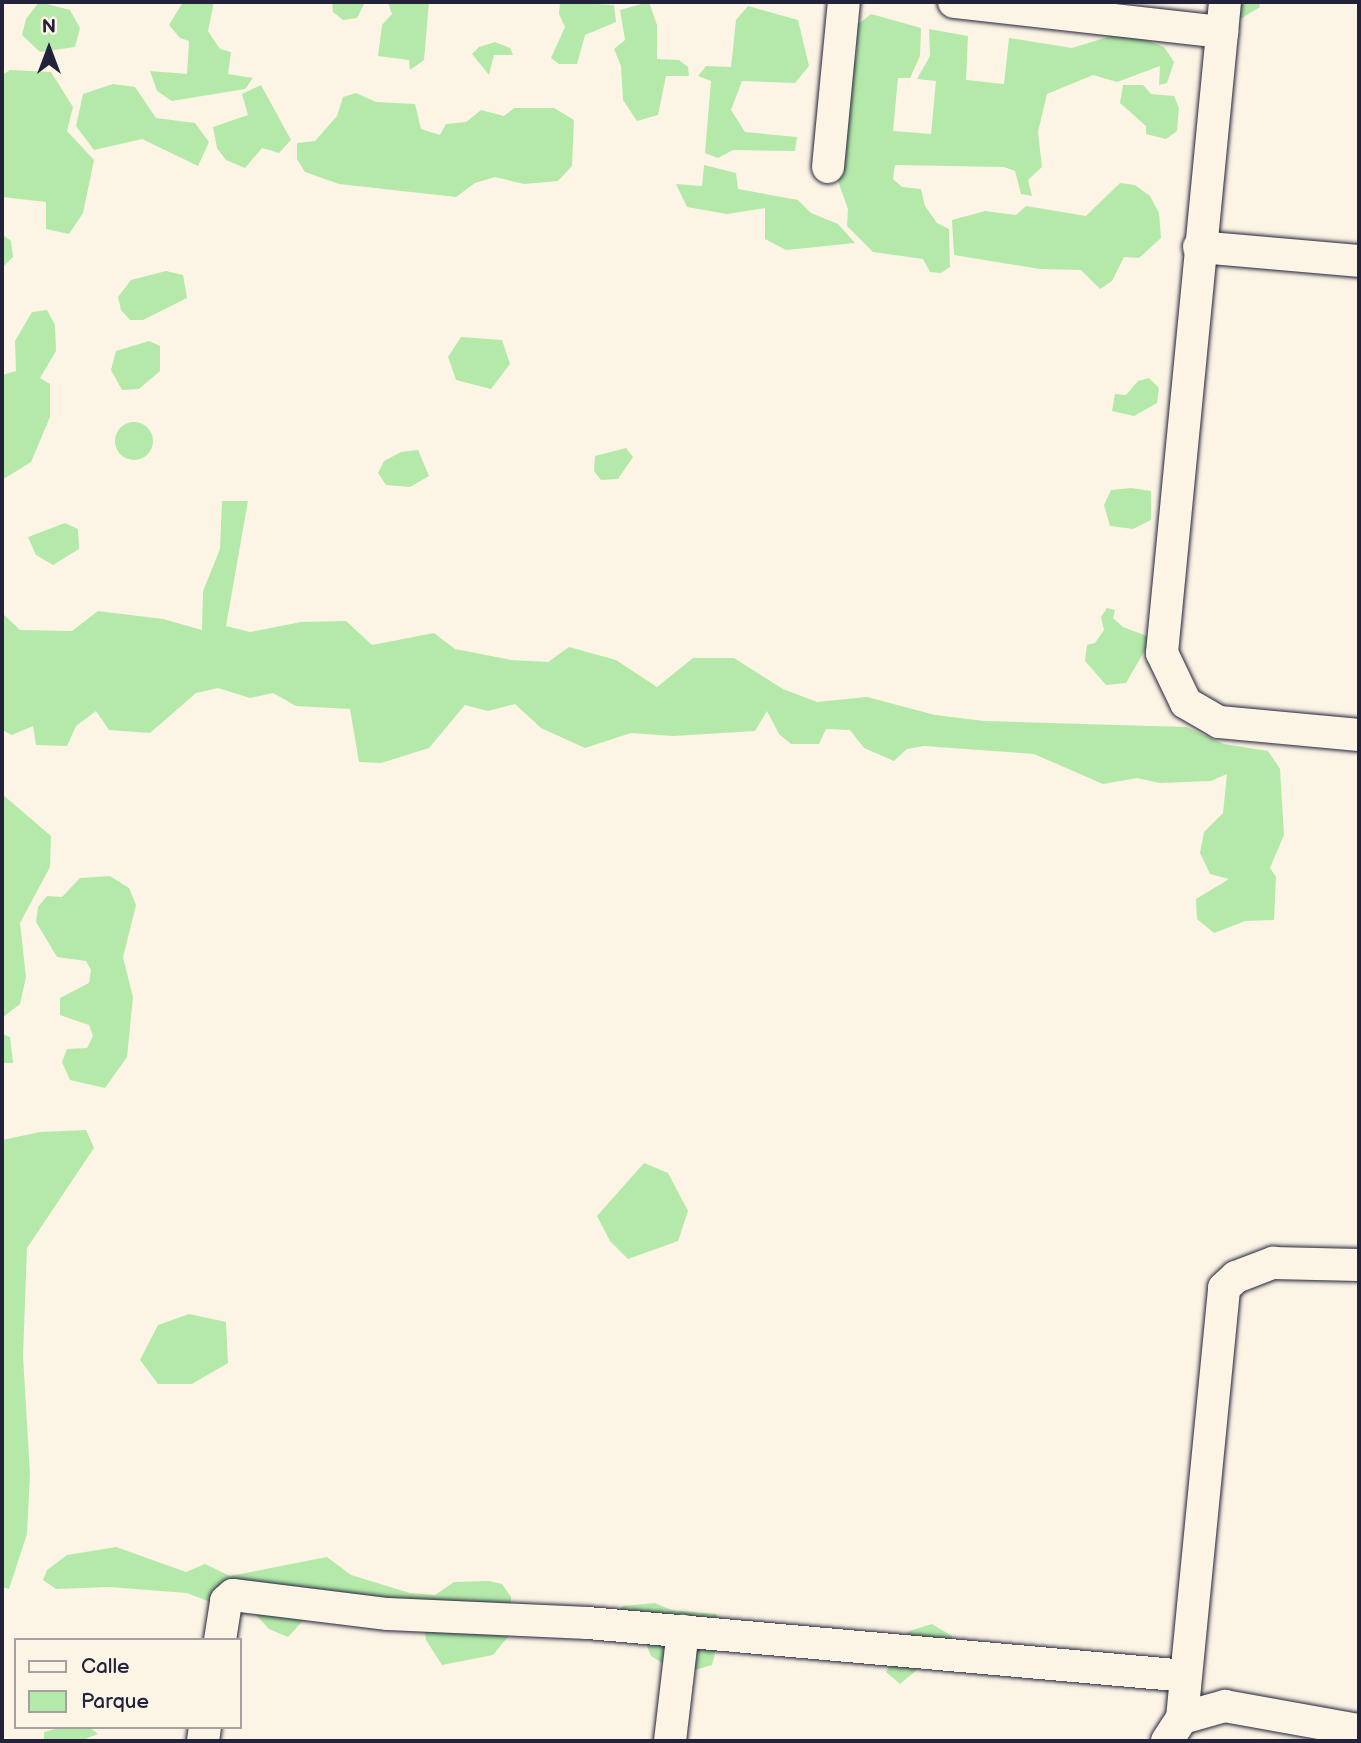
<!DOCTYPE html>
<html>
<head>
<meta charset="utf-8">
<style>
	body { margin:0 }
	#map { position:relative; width:1361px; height:1743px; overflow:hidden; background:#fcf5e5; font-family:"Balsamiq Sans",sans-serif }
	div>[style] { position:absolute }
	.green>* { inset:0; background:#b4e9aa }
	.round { border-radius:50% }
	.roads { filter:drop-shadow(0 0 2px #22223b) drop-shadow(0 0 2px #22223b) }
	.minor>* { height:32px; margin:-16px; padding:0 16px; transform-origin:16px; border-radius:16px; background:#fcf5e5 }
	span { translate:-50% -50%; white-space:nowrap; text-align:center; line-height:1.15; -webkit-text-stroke:5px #fcf5e5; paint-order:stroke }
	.frame { position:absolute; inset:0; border:4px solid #22223b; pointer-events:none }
	.legend { position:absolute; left:14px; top:1638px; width:228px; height:91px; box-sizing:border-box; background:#fcf5e5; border:2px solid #a5a1a1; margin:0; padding:9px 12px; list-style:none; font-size:21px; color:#22223b }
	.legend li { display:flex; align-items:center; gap:14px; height:35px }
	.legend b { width:35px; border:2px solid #a5a1a1 }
	.north { position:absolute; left:14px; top:14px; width:70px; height:70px; -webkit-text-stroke:5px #fcf5e5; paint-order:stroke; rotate:0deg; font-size:19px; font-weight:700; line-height:28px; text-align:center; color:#22223b }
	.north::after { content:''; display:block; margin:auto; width:24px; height:32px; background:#22223b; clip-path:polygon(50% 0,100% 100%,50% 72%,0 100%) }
</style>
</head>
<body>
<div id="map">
	<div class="green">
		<i style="clip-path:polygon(39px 2px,70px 10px,80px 28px,75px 47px,40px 52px,22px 35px,26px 19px)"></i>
		<i style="clip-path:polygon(183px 2px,214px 2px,208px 31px,220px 49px,231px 52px,228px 74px,253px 78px,245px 89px,172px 101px,157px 91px,150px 71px,187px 74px,189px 41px,180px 38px,169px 25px)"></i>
		<i style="clip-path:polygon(332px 2px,365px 2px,357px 18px,343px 20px,333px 12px)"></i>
		<i style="clip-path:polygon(388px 2px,429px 2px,424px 60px,410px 70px,409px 60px,378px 56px,382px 25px,392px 14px)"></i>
		<i style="clip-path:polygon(560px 2px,614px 5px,616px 22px,585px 35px,577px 64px,559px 64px,551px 58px,565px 27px,559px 14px)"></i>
		<i style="clip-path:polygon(649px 2px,657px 25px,657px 59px,679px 60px,688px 67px,689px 76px,666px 76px,658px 115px,637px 121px,623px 100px,621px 66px,614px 49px,625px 40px,620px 10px)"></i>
		<i style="clip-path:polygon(1222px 2px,1259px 2px,1260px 7px,1240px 19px,1224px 17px)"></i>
		<i style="clip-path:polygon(748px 6px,798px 20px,809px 66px,795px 83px,742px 81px,731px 110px,745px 132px,797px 137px,795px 151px,733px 150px,718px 158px,705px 153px,711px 81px,698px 76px,706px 66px,731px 67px,736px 20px)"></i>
		<i style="clip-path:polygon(871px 14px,921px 28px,920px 56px,910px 78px,898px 78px,893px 131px,931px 134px,936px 81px,917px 79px,930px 56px,929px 29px,968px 36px,966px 80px,1004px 84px,1009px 38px,1072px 48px,1124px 32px,1164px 47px,1174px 62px,1167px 83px,1159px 85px,1160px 66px,1117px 82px,1093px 75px,1047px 94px,1038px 132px,1042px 167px,1028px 180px,1032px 196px,1021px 194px,1015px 171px,1004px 167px,895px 165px,893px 179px,902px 187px,921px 189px,925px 206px,937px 223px,949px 229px,950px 267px,941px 273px,930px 272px,923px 259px,873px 252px,847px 226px,848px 209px,833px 167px,846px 88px,857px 55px,856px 26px)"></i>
		<i style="clip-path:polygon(495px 42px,510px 48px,513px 55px,494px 55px,489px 75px,472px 54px,479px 47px)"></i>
		<i style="clip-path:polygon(10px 70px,51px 72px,73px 107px,67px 131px,94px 160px,83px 213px,69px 234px,46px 229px,46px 202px,2px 197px,2px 75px)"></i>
		<i style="clip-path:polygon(113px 84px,135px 87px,156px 118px,195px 123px,209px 142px,198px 166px,142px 139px,94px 150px,76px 126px,83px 94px)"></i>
		<i style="clip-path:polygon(261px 85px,291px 140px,279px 153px,262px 148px,245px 168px,226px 160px,217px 148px,213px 127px,248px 115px,242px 94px)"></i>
		<i style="clip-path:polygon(1123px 85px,1143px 85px,1151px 94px,1174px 96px,1179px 108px,1177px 131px,1166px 139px,1146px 134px,1146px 126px,1120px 103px)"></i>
		<i style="clip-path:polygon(356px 93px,376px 102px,415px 104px,421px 129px,440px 135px,446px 124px,466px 122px,481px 110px,504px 116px,514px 108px,554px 108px,574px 120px,572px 166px,558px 181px,524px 184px,495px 177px,475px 183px,456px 197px,339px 184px,305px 172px,297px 159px,297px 143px,315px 141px,337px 116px,343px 97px)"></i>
		<i style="clip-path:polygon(704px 165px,736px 173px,738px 189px,798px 200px,811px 213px,838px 224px,855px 243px,786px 250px,765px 239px,765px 208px,727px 214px,687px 207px,676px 184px,702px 186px)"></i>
		<i style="clip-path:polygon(1120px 183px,1135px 185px,1150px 196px,1159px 213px,1161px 238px,1139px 258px,1124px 257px,1112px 281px,1100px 289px,1081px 270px,1040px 269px,954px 255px,952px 220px,985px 211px,1016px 215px,1026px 206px,1086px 216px)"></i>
		<i style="clip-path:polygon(2px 234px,11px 241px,13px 257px,2px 268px)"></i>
		<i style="clip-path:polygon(166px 271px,183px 275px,187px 298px,143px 320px,130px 320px,121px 310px,118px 297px,131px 280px)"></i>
		<i style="clip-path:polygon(47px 310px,55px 325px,56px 351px,40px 378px,50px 384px,50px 417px,31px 462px,2px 480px,2px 375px,16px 371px,15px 341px,32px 312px)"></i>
		<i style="clip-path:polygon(461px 337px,502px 340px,510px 364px,491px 389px,456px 380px,448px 357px)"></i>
		<i style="clip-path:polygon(149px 341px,160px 346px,160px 371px,139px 389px,122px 390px,111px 370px,116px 351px)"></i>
		<i style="clip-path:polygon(1149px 378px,1159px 388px,1157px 403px,1134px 416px,1112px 411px,1115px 394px,1126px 395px,1138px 381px)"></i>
		<i class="round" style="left:115px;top:422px;width:38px;height:38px"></i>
		<i style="clip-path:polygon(626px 448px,633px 457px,618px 479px,601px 480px,594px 471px,595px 456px)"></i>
		<i style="clip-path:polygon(418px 450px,429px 476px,410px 487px,386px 485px,378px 473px,384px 461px,401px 452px)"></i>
		<i style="clip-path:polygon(1131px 488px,1151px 491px,1151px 520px,1133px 529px,1110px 526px,1104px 505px,1111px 490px)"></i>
		<i style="clip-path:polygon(222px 501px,248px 501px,226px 626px,250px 632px,301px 622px,346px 621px,372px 645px,434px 633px,455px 649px,511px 660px,548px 662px,569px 647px,616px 660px,657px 687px,693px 658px,734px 658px,783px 689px,817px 702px,867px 697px,935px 715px,984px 721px,1186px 727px,1224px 744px,1268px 751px,1280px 769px,1284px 835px,1270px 868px,1276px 877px,1274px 920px,1245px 921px,1214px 933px,1197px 919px,1196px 899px,1229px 879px,1210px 874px,1200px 853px,1204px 832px,1223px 813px,1227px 774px,1211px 781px,1160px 783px,1137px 778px,1103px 784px,1034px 754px,924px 746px,907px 749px,894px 761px,864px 748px,850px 730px,826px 729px,819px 744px,791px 744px,779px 734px,767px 711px,755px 731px,673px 736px,631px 733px,585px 748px,541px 728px,515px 704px,488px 711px,465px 705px,429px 748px,381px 763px,359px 762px,350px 709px,296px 706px,273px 693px,250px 698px,218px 688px,196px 693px,150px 733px,109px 730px,96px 711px,76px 726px,67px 746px,36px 745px,33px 726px,12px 735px,2px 730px,2px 613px,20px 630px,72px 631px,98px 611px,163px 619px,202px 630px,203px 591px,220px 549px)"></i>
		<i style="clip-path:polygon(65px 523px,78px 529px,79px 549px,53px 565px,36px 555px,28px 537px)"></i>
		<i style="clip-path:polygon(1107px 608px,1115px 610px,1113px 618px,1123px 627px,1152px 638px,1126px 683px,1106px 685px,1085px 661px,1087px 645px,1095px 643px,1104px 630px,1101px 617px)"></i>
		<i style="clip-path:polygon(2px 794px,51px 836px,50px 867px,20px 923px,26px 977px,20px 1004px,2px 1018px)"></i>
		<i style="clip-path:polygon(110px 876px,129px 888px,136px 905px,123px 957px,133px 997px,127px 1057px,105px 1088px,70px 1080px,62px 1062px,67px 1049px,87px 1048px,93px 1036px,89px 1025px,60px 1015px,60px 998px,89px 983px,91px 970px,86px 961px,57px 957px,36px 922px,38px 907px,47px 896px,62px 897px,80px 878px)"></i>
		<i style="clip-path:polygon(2px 1034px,10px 1037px,13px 1063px,2px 1063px)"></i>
		<i style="clip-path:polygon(86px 1130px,94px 1148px,27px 1248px,23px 1356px,30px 1474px,27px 1534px,9px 1589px,2px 1587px,2px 1140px,40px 1132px)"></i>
		<i style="clip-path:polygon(644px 1163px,668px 1173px,688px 1211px,678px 1241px,628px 1259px,610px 1241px,597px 1216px)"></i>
		<i style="clip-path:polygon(189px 1314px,226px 1322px,228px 1363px,192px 1384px,158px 1384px,140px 1360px,158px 1325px)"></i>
		<i style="clip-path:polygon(116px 1547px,186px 1572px,205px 1564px,230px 1576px,327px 1557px,351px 1575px,410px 1593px,435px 1595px,454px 1582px,489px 1581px,502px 1584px,511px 1597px,511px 1633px,493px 1655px,442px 1665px,426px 1640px,421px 1607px,312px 1611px,288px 1637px,269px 1629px,255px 1614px,256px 1593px,226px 1608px,187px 1593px,109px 1587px,56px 1589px,43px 1580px,47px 1570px,67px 1555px)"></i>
		<i style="clip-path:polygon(655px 1603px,671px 1610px,716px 1614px,722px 1626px,712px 1665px,680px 1674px,651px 1656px,644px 1639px,615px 1621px,622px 1606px)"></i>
		<i style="clip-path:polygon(932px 1624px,952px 1636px,952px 1653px,924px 1664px,900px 1684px,886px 1672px,909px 1631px)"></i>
		<i style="clip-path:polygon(62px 1727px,89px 1727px,98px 1734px,80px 1741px,44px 1741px,44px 1732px)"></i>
	</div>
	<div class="roads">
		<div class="minor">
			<i style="left:954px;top:2px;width:270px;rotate:6.4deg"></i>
			<i style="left:1225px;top:2px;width:654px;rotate:95.53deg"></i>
			<i style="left:1162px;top:653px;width:55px;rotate:64.4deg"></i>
			<i style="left:1186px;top:703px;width:38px;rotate:30deg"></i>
			<i style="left:1219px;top:722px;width:141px;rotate:5.3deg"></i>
			<i style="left:828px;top:167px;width:166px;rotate:-84.5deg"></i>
			<i style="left:1199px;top:247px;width:161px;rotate:5deg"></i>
			<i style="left:220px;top:1640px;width:39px;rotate:-81deg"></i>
			<i style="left:226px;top:1601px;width:9px;rotate:-41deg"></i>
			<i style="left:233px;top:1595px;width:156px;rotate:7deg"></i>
			<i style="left:388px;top:1614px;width:200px;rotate:2.6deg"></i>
			<i style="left:588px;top:1623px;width:600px;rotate:5.06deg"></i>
			<i style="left:1182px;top:1718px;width:432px;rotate:-84.4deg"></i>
			<i style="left:1224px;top:1288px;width:16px;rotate:-43deg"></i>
			<i style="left:1236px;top:1277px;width:40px;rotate:-21deg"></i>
			<i style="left:1273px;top:1263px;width:86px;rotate:1.3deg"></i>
			<i style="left:203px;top:1741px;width:14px;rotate:-82deg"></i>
			<i style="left:670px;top:1741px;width:111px;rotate:-83.3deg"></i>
			<i style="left:1167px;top:1741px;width:27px;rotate:-57deg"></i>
			<i style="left:1182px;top:1718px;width:45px;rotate:-15.6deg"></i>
			<i style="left:1225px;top:1706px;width:136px;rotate:10.2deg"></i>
		</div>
	</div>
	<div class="frame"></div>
	<ul class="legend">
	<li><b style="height:9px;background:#fcf5e5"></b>Calle</li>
	<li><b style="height:19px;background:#b4e9aa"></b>Parque</li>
	</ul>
	<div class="north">N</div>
</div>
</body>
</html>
